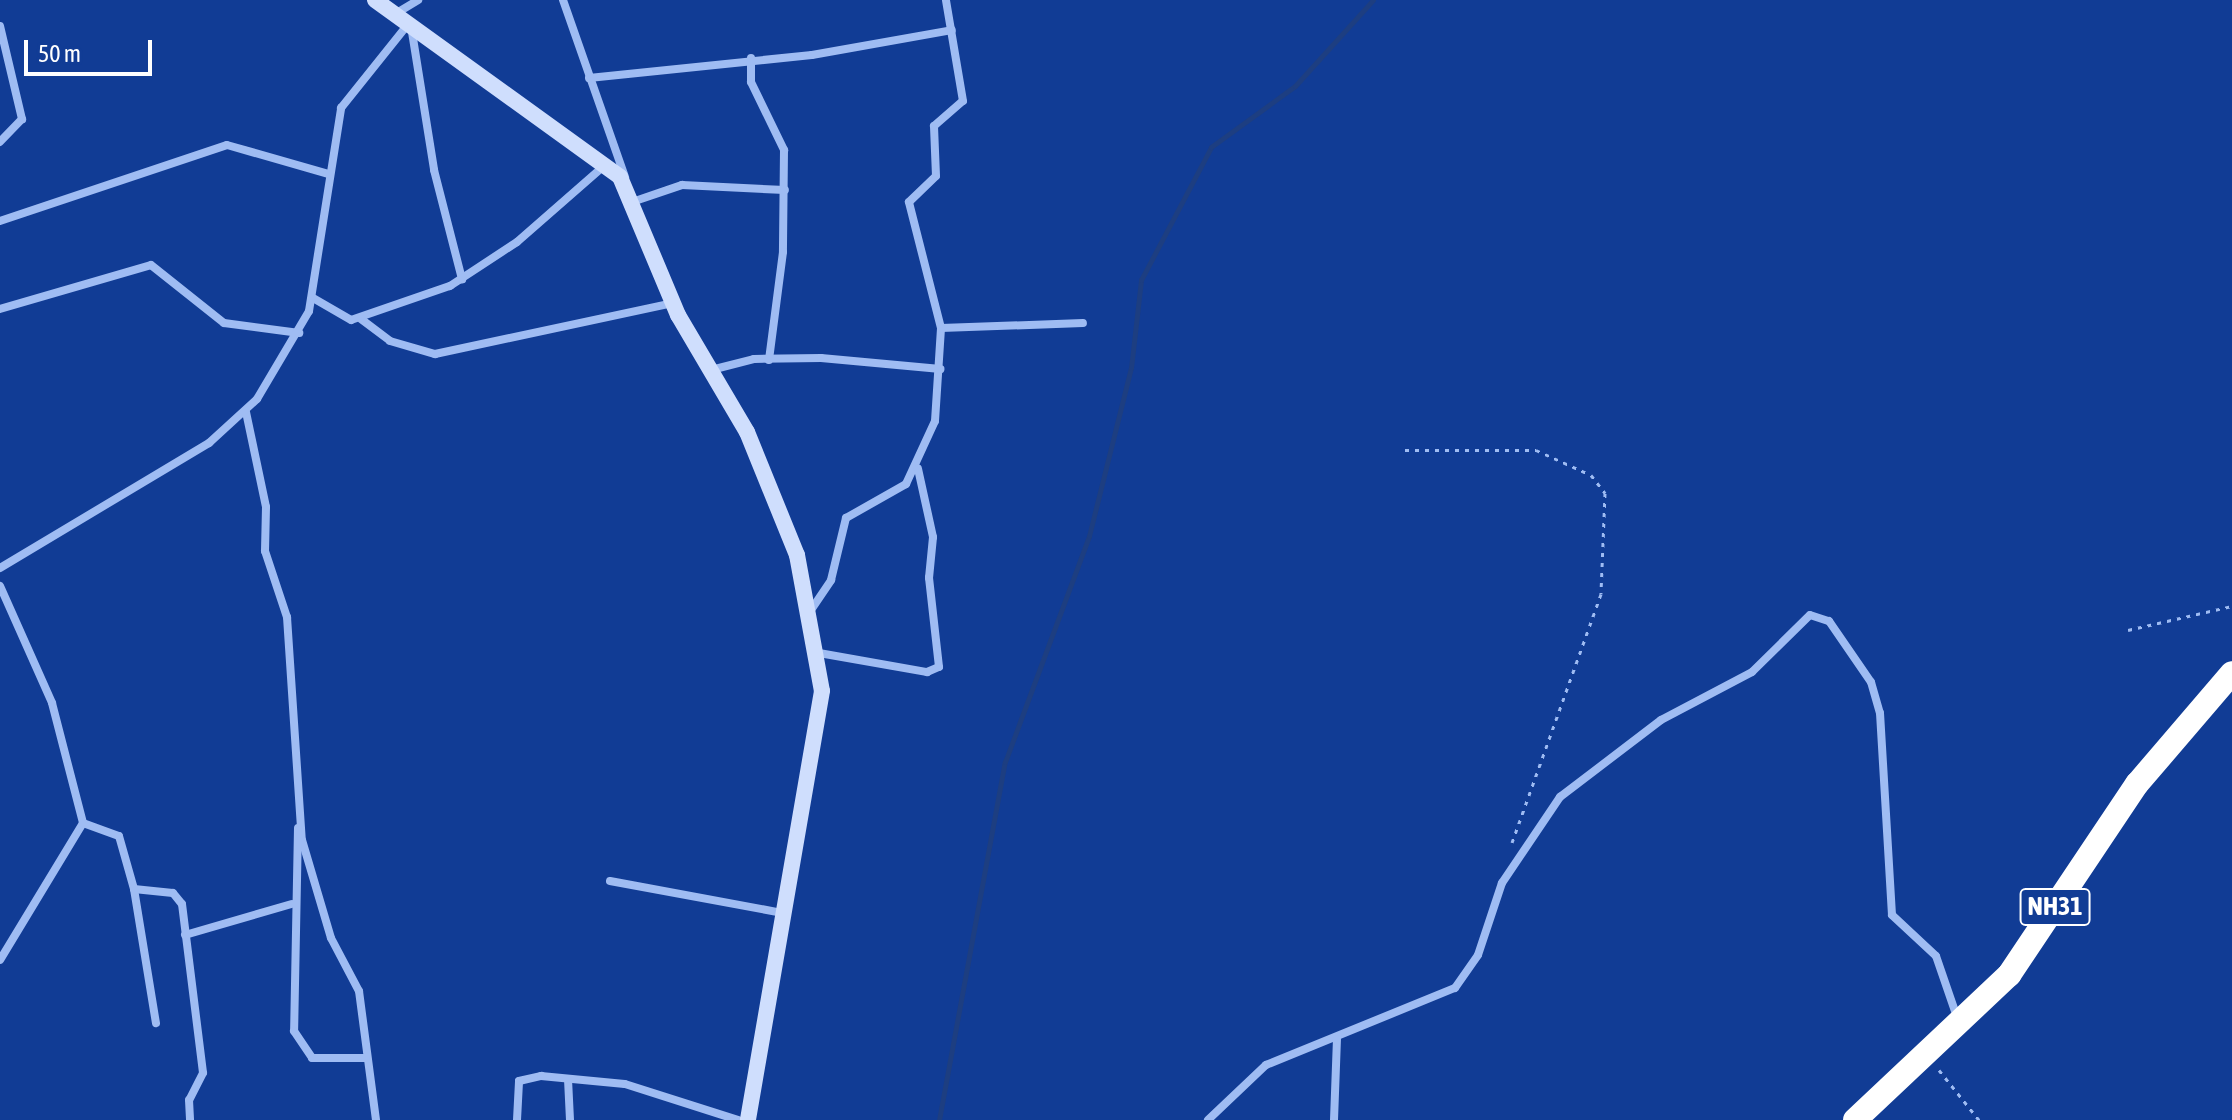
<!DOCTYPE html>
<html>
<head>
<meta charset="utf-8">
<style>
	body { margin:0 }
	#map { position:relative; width:2232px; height:1120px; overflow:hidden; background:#113c95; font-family:"Asap Condensed",sans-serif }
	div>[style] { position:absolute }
	.stream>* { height:5px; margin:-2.5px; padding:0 2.5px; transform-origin:2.5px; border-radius:2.5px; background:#1d3e81 }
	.path>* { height:3px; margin-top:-1.5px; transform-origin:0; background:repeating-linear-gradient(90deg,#9fbcf3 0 4px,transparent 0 10px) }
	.street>* { height:8px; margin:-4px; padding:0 4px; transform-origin:4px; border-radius:4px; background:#9fbcf3 }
	.secondary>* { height:16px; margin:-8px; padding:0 8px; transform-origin:8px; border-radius:8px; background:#cfdefd }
	.highway>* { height:24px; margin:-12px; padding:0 12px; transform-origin:12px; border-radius:12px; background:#fff }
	span { translate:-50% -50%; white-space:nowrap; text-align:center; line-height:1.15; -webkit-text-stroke:6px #113c95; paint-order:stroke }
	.shield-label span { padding:2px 6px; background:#113c95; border:2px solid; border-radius:6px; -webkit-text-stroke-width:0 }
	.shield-label { font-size:26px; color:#fff; font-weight:700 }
	.scale { position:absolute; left:24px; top:40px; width:128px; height:36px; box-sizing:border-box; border:4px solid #fff; border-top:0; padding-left:10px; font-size:24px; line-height:28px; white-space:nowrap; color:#fff; -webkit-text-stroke:6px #113c95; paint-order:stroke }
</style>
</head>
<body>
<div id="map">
	<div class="stream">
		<i style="left:939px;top:1120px;width:364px;rotate:-79.6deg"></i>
		<i style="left:1005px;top:762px;width:241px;rotate:-69.6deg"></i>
		<i style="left:1089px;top:536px;width:173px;rotate:-76deg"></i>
		<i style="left:1131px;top:368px;width:89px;rotate:-83.5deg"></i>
		<i style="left:1141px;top:280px;width:150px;rotate:-62.2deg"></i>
		<i style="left:1211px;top:147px;width:104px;rotate:-36deg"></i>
		<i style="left:1295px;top:86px;width:116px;rotate:-47.8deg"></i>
	</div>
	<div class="path">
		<i style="left:1405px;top:450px;width:131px"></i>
		<i style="left:1536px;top:450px;width:60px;rotate:24.4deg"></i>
		<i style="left:1591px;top:475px;width:23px;rotate:52deg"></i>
		<i style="left:1605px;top:493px;width:101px;rotate:92.3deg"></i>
		<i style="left:1601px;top:594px;width:264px;rotate:109.7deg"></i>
		<i style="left:2128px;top:630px;width:107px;rotate:-13deg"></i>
		<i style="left:1939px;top:1070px;width:64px;rotate:51.3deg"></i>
	</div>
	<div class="street">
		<i style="left:563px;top:0;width:188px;rotate:70.7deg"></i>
		<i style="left:395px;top:14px;width:27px;rotate:-31deg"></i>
		<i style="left:0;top:26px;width:96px;rotate:76.7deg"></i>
		<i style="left:22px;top:119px;width:32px;rotate:134deg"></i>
		<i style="left:412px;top:32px;width:140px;rotate:80.9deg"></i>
		<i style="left:434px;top:170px;width:113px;rotate:75.6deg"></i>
		<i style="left:751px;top:58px;width:24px;rotate:90deg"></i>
		<i style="left:751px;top:82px;width:76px;rotate:64.1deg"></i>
		<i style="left:784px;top:150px;width:102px;rotate:90.6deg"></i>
		<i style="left:783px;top:252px;width:109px;rotate:97.4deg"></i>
		<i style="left:589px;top:78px;width:224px;rotate:-5.9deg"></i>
		<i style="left:812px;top:55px;width:142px;rotate:-10.1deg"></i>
		<i style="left:635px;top:201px;width:50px;rotate:-18.8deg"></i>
		<i style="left:682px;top:185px;width:103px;rotate:2.8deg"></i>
		<i style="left:0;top:221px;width:239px;rotate:-18.5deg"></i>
		<i style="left:227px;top:145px;width:106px;rotate:15.9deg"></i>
		<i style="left:313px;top:298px;width:44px;rotate:30.1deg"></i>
		<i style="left:351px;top:320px;width:105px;rotate:-19deg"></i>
		<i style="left:450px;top:286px;width:80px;rotate:-33.3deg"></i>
		<i style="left:517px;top:242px;width:117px;rotate:-41.2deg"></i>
		<i style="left:0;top:309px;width:157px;rotate:-16.2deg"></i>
		<i style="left:151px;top:265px;width:93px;rotate:38.5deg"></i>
		<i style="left:224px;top:323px;width:76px;rotate:7.6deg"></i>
		<i style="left:361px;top:319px;width:36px;rotate:37deg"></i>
		<i style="left:390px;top:341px;width:47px;rotate:16.1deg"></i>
		<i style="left:435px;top:354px;width:243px;rotate:-12.1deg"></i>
		<i style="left:941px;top:328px;width:142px;rotate:-2deg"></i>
		<i style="left:711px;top:370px;width:44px;rotate:-14.3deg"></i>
		<i style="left:754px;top:359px;width:67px;rotate:-0.9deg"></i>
		<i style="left:821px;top:358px;width:120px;rotate:5.3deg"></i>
		<i style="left:246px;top:412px;width:97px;rotate:78.1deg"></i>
		<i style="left:266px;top:507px;width:44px;rotate:91.3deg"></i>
		<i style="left:265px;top:551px;width:70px;rotate:71.6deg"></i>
		<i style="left:287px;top:617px;width:224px;rotate:86.2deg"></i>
		<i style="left:302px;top:840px;width:102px;rotate:73.5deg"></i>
		<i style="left:331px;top:938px;width:60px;rotate:62.2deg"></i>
		<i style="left:359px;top:991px;width:130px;rotate:82.5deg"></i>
		<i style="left:0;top:568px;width:244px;rotate:-30.9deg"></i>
		<i style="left:209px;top:443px;width:65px;rotate:-42.5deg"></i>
		<i style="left:257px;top:399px;width:102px;rotate:-59.4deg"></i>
		<i style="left:309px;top:311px;width:206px;rotate:-81deg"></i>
		<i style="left:341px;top:108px;width:104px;rotate:-51.3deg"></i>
		<i style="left:0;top:586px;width:128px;rotate:66deg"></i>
		<i style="left:52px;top:703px;width:124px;rotate:75.5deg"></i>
		<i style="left:83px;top:823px;width:160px;rotate:121.2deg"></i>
		<i style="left:811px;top:610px;width:36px;rotate:-56deg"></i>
		<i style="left:831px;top:580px;width:64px;rotate:-76.4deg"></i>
		<i style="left:846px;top:518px;width:69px;rotate:-29.5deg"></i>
		<i style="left:906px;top:484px;width:69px;rotate:-65.3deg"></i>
		<i style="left:935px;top:421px;width:93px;rotate:-86.3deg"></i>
		<i style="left:941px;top:328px;width:130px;rotate:-104.3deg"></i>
		<i style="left:909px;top:202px;width:37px;rotate:-44deg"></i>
		<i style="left:936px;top:176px;width:50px;rotate:-92.3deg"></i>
		<i style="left:934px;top:126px;width:38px;rotate:-41deg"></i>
		<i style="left:963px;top:101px;width:102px;rotate:-99.6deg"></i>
		<i style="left:819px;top:653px;width:110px;rotate:10deg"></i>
		<i style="left:927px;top:672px;width:13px;rotate:-23deg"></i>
		<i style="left:939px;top:667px;width:90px;rotate:-96.4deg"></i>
		<i style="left:929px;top:578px;width:41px;rotate:-84.4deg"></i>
		<i style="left:933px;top:537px;width:70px;rotate:-102.4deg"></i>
		<i style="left:83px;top:823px;width:38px;rotate:20deg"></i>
		<i style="left:119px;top:836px;width:55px;rotate:74.2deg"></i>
		<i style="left:134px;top:889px;width:39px;rotate:6deg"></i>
		<i style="left:173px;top:893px;width:14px;rotate:51deg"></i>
		<i style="left:182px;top:904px;width:170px;rotate:82.9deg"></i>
		<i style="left:203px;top:1073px;width:30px;rotate:117deg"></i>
		<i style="left:189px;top:1100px;width:20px;rotate:87deg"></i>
		<i style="left:298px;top:828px;width:203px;rotate:91.1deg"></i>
		<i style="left:294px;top:1031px;width:32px;rotate:56deg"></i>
		<i style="left:312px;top:1058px;width:54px"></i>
		<i style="left:610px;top:881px;width:176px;rotate:10.5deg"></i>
		<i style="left:134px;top:889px;width:136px;rotate:80.7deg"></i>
		<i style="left:185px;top:935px;width:111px;rotate:-16.2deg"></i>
		<i style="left:568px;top:1079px;width:41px;rotate:87.2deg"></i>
		<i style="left:517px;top:1120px;width:39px;rotate:-87deg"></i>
		<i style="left:519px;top:1081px;width:23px;rotate:-13deg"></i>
		<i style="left:541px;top:1076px;width:84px;rotate:5.4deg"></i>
		<i style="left:625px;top:1084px;width:119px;rotate:17.7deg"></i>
		<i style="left:1208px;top:1120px;width:80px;rotate:-43.5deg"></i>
		<i style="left:1266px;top:1065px;width:204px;rotate:-22.2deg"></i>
		<i style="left:1455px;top:988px;width:40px;rotate:-55.1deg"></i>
		<i style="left:1478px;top:955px;width:76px;rotate:-71.6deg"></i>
		<i style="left:1502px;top:883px;width:104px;rotate:-56deg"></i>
		<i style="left:1560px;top:797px;width:127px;rotate:-37.3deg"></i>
		<i style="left:1661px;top:720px;width:103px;rotate:-27.8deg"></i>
		<i style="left:1752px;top:672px;width:81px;rotate:-44.5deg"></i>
		<i style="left:1810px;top:615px;width:20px;rotate:18deg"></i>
		<i style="left:1829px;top:621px;width:74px;rotate:55.5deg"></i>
		<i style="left:1871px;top:682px;width:32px;rotate:74deg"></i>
		<i style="left:1880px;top:713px;width:202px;rotate:86.6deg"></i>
		<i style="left:1892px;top:915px;width:60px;rotate:43deg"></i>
		<i style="left:1936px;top:956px;width:65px;rotate:71deg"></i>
		<i style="left:1334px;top:1120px;width:81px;rotate:-87.9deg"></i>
	</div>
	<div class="secondary">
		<i style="left:375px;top:0;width:302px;rotate:35.8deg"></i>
		<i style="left:620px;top:177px;width:150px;rotate:67.2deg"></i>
		<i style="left:678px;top:315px;width:136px;rotate:59.5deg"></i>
		<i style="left:747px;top:432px;width:133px;rotate:67.9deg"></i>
		<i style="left:797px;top:555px;width:138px;rotate:79.6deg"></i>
		<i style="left:822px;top:691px;width:435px;rotate:99.8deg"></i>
	</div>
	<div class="highway">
		<i style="left:1855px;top:1120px;width:212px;rotate:-43.3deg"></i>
		<i style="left:2009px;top:975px;width:230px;rotate:-56.2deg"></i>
		<i style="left:2137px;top:784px;width:146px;rotate:-49.4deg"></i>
	</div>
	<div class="shield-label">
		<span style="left:2055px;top:907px">NH31</span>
	</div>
	<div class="scale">50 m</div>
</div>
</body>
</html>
